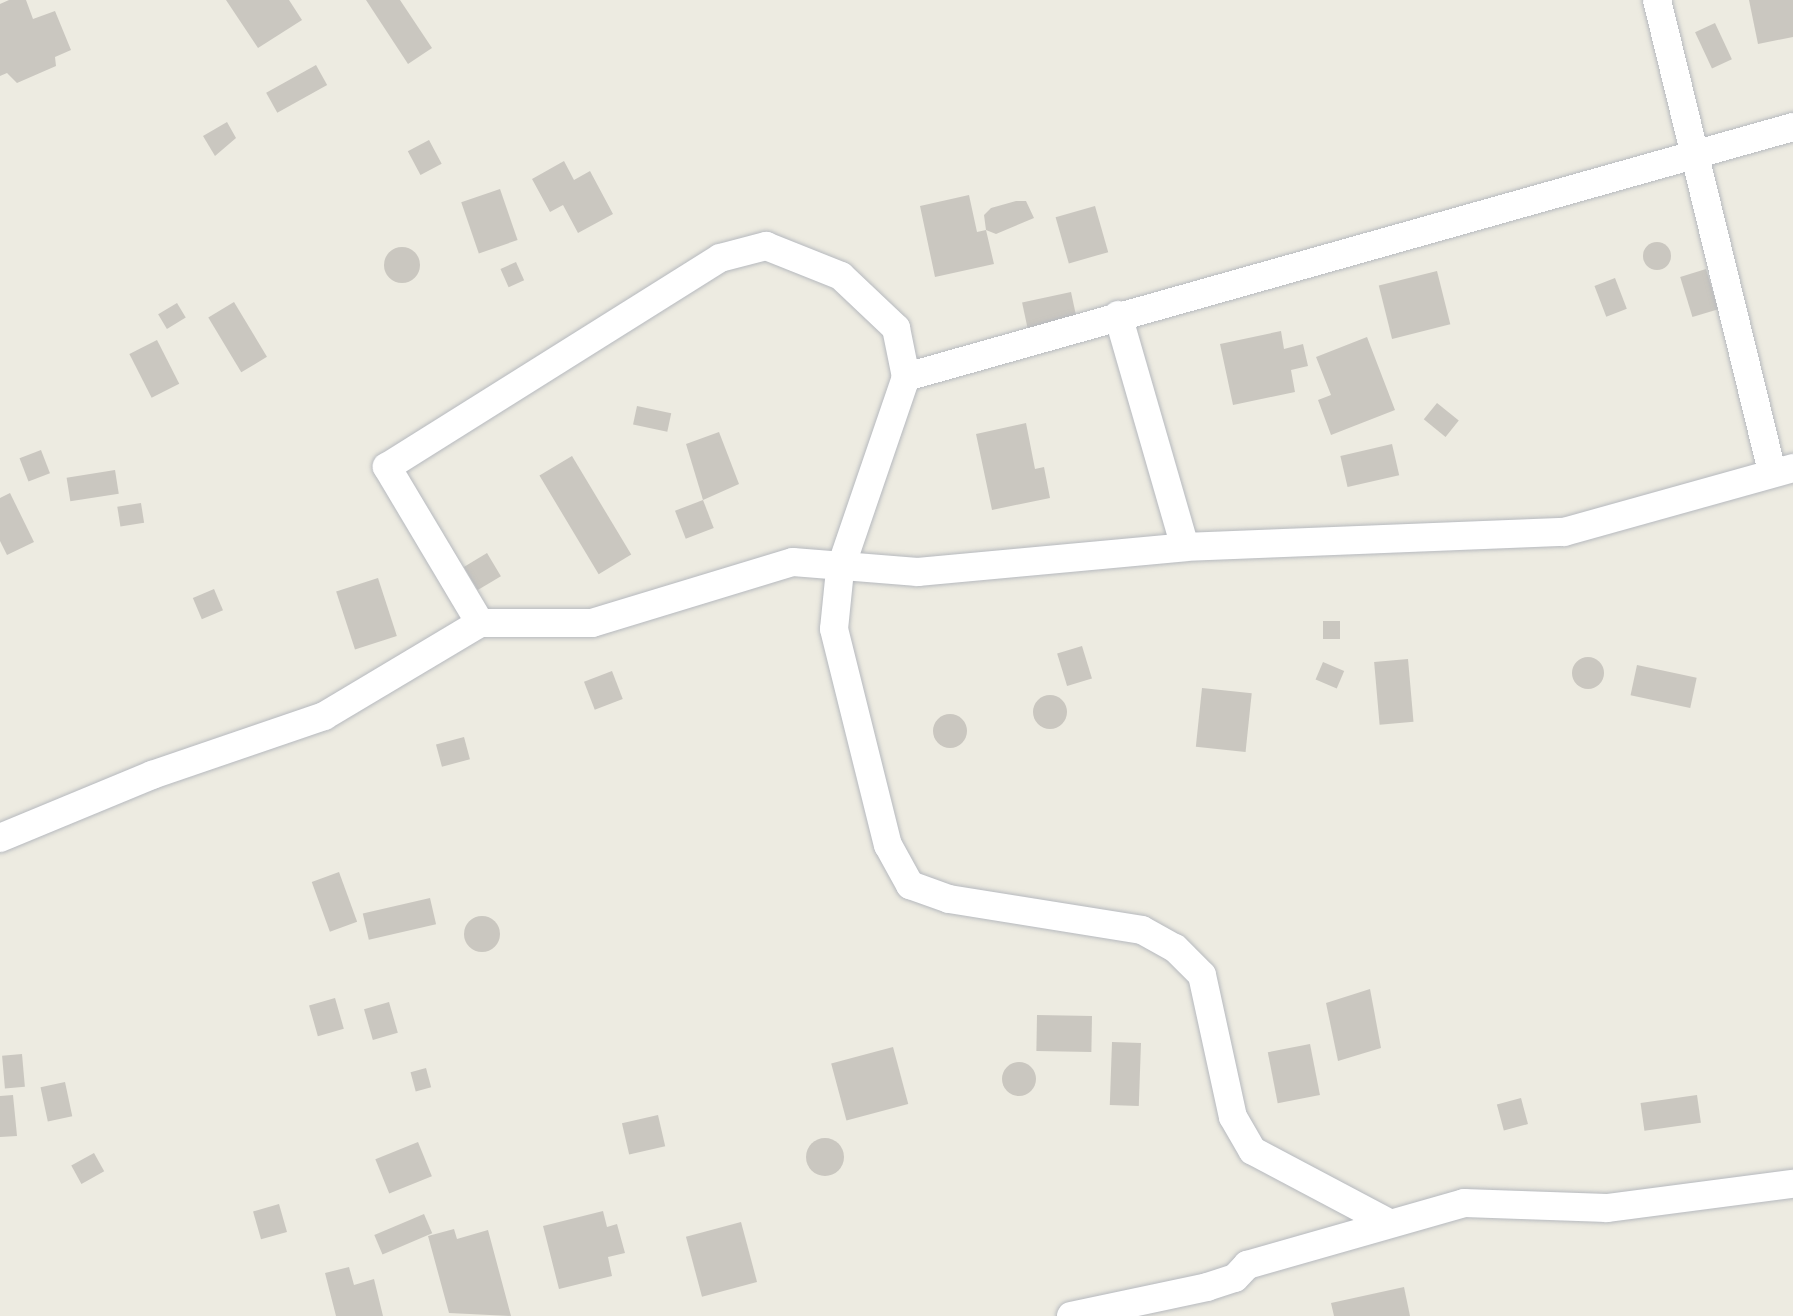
<!DOCTYPE html>
<html>
<head>
<meta charset="utf-8">
<style>
	body { margin:0 }
	#map { position:relative; width:1793px; height:1316px; overflow:hidden; background:#edebe1; font-family:"DejaVu Sans",sans-serif }
	div>[style] { position:absolute }
	.building>* { inset:0; background:#cac7c0; transform-origin:0 0 }
	.round { border-radius:50% }
	.roads { filter:drop-shadow(0 0 2px #b6b9be) drop-shadow(0 0 2px #b6b9be) }
	.street>* { height:28px; margin:-14px; padding:0 14px; transform-origin:14px; border-radius:14px; background:#fff }
	span { translate:-50% -50%; white-space:nowrap; text-align:center; line-height:1.15; -webkit-text-stroke:6px #fff; paint-order:stroke }
</style>
</head>
<body>
<div id="map">
	<div class="building">
		<i style="clip-path:polygon(9px 0,26px 0,33px 19px,55px 11px,71px 50px,55px 57px,56px 66px,17px 83px,7px 73px,0 76px,0 4px)"></i>
		<i style="clip-path:polygon(226px 0,289px 0,302px 20px,258px 48px)"></i>
		<i style="clip-path:polygon(366px 0,400px 0,432px 48px,408px 64px)"></i>
		<i style="clip-path:polygon(1749px 0,1793px 0,1793px 37px,1758px 44px)"></i>
		<i style="left:1715px;top:23px;width:40px;height:22px;rotate:65deg"></i>
		<i style="left:316px;top:65px;width:23px;height:57px;rotate:61deg"></i>
		<i style="clip-path:polygon(227px 122px,236px 138px,215px 156px,203px 136px)"></i>
		<i style="left:429px;top:140px;width:27px;height:24px;rotate:62deg"></i>
		<i style="clip-path:polygon(564px 161px,574px 180px,590px 171px,613px 214px,578px 233px,563px 205px,550px 212px,532px 179px)"></i>
		<i style="left:500px;top:189px;width:54px;height:41px;rotate:71deg"></i>
		<i style="clip-path:polygon(969px 195px,977px 232px,986px 230px,984px 215px,991px 208px,1016px 201px,1026px 201px,1034px 218px,996px 234px,986px 230px,994px 264px,935px 277px,920px 206px)"></i>
		<i style="left:1095px;top:206px;width:48px;height:41px;rotate:74deg"></i>
		<i class="round" style="left:1643px;top:242px;width:28px;height:28px"></i>
		<i class="round" style="left:384px;top:247px;width:36px;height:36px"></i>
		<i style="left:516px;top:262px;width:20px;height:17px;rotate:66deg"></i>
		<i style="left:1706px;top:269px;width:42px;height:27px;rotate:73deg"></i>
		<i style="left:1437px;top:271px;width:55px;height:60px;rotate:76deg"></i>
		<i style="left:1615px;top:278px;width:33px;height:22px;rotate:69deg"></i>
		<i style="left:1071px;top:292px;width:29px;height:50px;rotate:78deg"></i>
		<i style="left:234px;top:302px;width:64px;height:30px;rotate:59deg"></i>
		<i style="left:177px;top:303px;width:17px;height:22px;rotate:59deg"></i>
		<i style="clip-path:polygon(1281px 331px,1284px 349px,1303px 344px,1308px 366px,1291px 370px,1295px 392px,1233px 405px,1220px 344px)"></i>
		<i style="clip-path:polygon(1367px 337px,1395px 410px,1331px 435px,1318px 400px,1331px 395px,1316px 357px)"></i>
		<i style="left:157px;top:340px;width:49px;height:31px;rotate:63deg"></i>
		<i style="left:1437px;top:403px;width:28px;height:21px;rotate:39deg"></i>
		<i style="left:637px;top:406px;width:35px;height:19px;rotate:12deg"></i>
		<i style="clip-path:polygon(1026px 423px,1035px 469px,1044px 467px,1050px 498px,992px 510px,976px 434px)"></i>
		<i style="clip-path:polygon(719px 432px,739px 484px,703px 500px,686px 444px)"></i>
		<i style="left:1392px;top:444px;width:32px;height:53px;rotate:77deg"></i>
		<i style="left:41px;top:450px;width:25px;height:23px;rotate:69deg"></i>
		<i style="left:572px;top:456px;width:115px;height:38px;rotate:59deg"></i>
		<i style="left:115px;top:470px;width:24px;height:49px;rotate:81deg"></i>
		<i style="clip-path:polygon(10px 493px,34px 542px,7px 555px,0 541px,0 498px)"></i>
		<i style="left:703px;top:500px;width:30px;height:30px;rotate:69deg"></i>
		<i style="left:141px;top:503px;width:20px;height:24px;rotate:81deg"></i>
		<i style="left:487px;top:553px;width:27px;height:27px;rotate:59deg"></i>
		<i style="left:378px;top:578px;width:61px;height:44px;rotate:72deg"></i>
		<i style="left:214px;top:589px;width:23px;height:23px;rotate:67deg"></i>
		<i style="left:1323px;top:621px;width:17px;height:18px"></i>
		<i style="left:1082px;top:646px;width:34px;height:26px;rotate:73deg"></i>
		<i class="round" style="left:1572px;top:657px;width:32px;height:32px"></i>
		<i style="left:1408px;top:659px;width:63px;height:34px;rotate:85deg"></i>
		<i style="left:1323px;top:662px;width:23px;height:19px;rotate:23deg"></i>
		<i style="left:1637px;top:665px;width:61px;height:31px;rotate:12deg"></i>
		<i style="left:612px;top:671px;width:30px;height:30px;rotate:69deg"></i>
		<i style="left:1202px;top:688px;width:50px;height:59px;rotate:6deg"></i>
		<i class="round" style="left:1033px;top:695px;width:34px;height:34px"></i>
		<i class="round" style="left:933px;top:714px;width:34px;height:34px"></i>
		<i style="left:464px;top:737px;width:23px;height:29px;rotate:75deg"></i>
		<i style="left:339px;top:872px;width:53px;height:29px;rotate:70deg"></i>
		<i style="left:430px;top:898px;width:27px;height:69px;rotate:77deg"></i>
		<i class="round" style="left:464px;top:916px;width:36px;height:36px"></i>
		<i style="clip-path:polygon(1370px 989px,1381px 1048px,1338px 1061px,1326px 1003px)"></i>
		<i style="left:335px;top:998px;width:32px;height:27px;rotate:74deg"></i>
		<i style="left:389px;top:1002px;width:32px;height:26px;rotate:74deg"></i>
		<i style="left:1037px;top:1015px;width:55px;height:36px;rotate:1deg"></i>
		<i style="left:1112px;top:1042px;width:29px;height:63px;rotate:2deg"></i>
		<i style="left:1310px;top:1044px;width:52px;height:43px;rotate:79deg"></i>
		<i style="left:893px;top:1047px;width:59px;height:64px;rotate:75deg"></i>
		<i style="left:22px;top:1054px;width:33px;height:20px;rotate:85deg"></i>
		<i class="round" style="left:1002px;top:1062px;width:34px;height:34px"></i>
		<i style="left:426px;top:1068px;width:20px;height:16px;rotate:75deg"></i>
		<i style="left:65px;top:1082px;width:35px;height:25px;rotate:78deg"></i>
		<i style="clip-path:polygon(13px 1095px,17px 1136px,0 1137px,0 1096px)"></i>
		<i style="left:1697px;top:1095px;width:28px;height:57px;rotate:82deg"></i>
		<i style="left:1521px;top:1098px;width:27px;height:25px;rotate:75deg"></i>
		<i style="left:658px;top:1115px;width:32px;height:37px;rotate:77deg"></i>
		<i class="round" style="left:806px;top:1138px;width:38px;height:38px"></i>
		<i style="left:418px;top:1142px;width:37px;height:46px;rotate:68deg"></i>
		<i style="left:94px;top:1153px;width:21px;height:26px;rotate:61deg"></i>
		<i style="left:279px;top:1204px;width:29px;height:27px;rotate:74deg"></i>
		<i style="clip-path:polygon(603px 1211px,607px 1227px,617px 1224px,625px 1253px,608px 1257px,612px 1276px,559px 1289px,543px 1226px)"></i>
		<i style="left:424px;top:1214px;width:21px;height:54px;rotate:67deg"></i>
		<i style="left:741px;top:1222px;width:62px;height:57px;rotate:75deg"></i>
		<i style="clip-path:polygon(454px 1229px,457px 1239px,488px 1230px,511px 1316px,449px 1313px,428px 1236px)"></i>
		<i style="clip-path:polygon(349px 1267px,354px 1285px,374px 1279px,383px 1316px,336px 1316px,325px 1273px)"></i>
		<i style="clip-path:polygon(1404px 1287px,1410px 1316px,1334px 1316px,1331px 1303px)"></i>
	</div>
	<div class="roads">
		<div class="street">
			<i style="left:1657px;top:0;width:486px;rotate:76.3deg"></i>
			<i style="left:1118px;top:315px;width:241px;rotate:73.9deg"></i>
			<i style="left:906px;top:377px;width:922px;rotate:-15.74deg"></i>
			<i style="left:480px;top:623px;width:182px;rotate:-120.8deg"></i>
			<i style="left:387px;top:467px;width:393px;rotate:-32.1deg"></i>
			<i style="left:720px;top:258px;width:48px;rotate:-14.6deg"></i>
			<i style="left:766px;top:246px;width:81px;rotate:21.8deg"></i>
			<i style="left:841px;top:276px;width:76px;rotate:43.4deg"></i>
			<i style="left:896px;top:328px;width:50px;rotate:78.5deg"></i>
			<i style="left:906px;top:377px;width:204px;rotate:108.9deg"></i>
			<i style="left:840px;top:570px;width:59px;rotate:95.8deg"></i>
			<i style="left:834px;top:629px;width:223px;rotate:76deg"></i>
			<i style="left:888px;top:845px;width:46px;rotate:61.2deg"></i>
			<i style="left:910px;top:885px;width:41px;rotate:19.7deg"></i>
			<i style="left:949px;top:899px;width:195px;rotate:9.1deg"></i>
			<i style="left:1142px;top:930px;width:38px;rotate:29deg"></i>
			<i style="left:1175px;top:948px;width:38px;rotate:45deg"></i>
			<i style="left:1202px;top:975px;width:145px;rotate:77.7deg"></i>
			<i style="left:1233px;top:1117px;width:39px;rotate:60deg"></i>
			<i style="left:1253px;top:1151px;width:154px;rotate:27.9deg"></i>
			<i style="left:0;top:838px;width:165px;rotate:-22.5deg"></i>
			<i style="left:152px;top:775px;width:182px;rotate:-18.9deg"></i>
			<i style="left:324px;top:716px;width:182px;rotate:-30.8deg"></i>
			<i style="left:480px;top:623px;width:112px"></i>
			<i style="left:592px;top:623px;width:210px;rotate:-16.9deg"></i>
			<i style="left:793px;top:562px;width:125px;rotate:4.6deg"></i>
			<i style="left:918px;top:572px;width:268px;rotate:-5.3deg"></i>
			<i style="left:1185px;top:547px;width:379px;rotate:-2.3deg"></i>
			<i style="left:1564px;top:532px;width:238px;rotate:-15.6deg"></i>
			<i style="left:1071px;top:1316px;width:139px;rotate:-12deg"></i>
			<i style="left:1207px;top:1287px;width:29px;rotate:-18deg"></i>
			<i style="left:1235px;top:1278px;width:18px;rotate:-47deg"></i>
			<i style="left:1247px;top:1265px;width:226px;rotate:-15.9deg"></i>
			<i style="left:1464px;top:1203px;width:143px;rotate:2deg"></i>
			<i style="left:1607px;top:1208px;width:188px;rotate:-7.4deg"></i>
		</div>
	</div>
</div>
</body>
</html>
